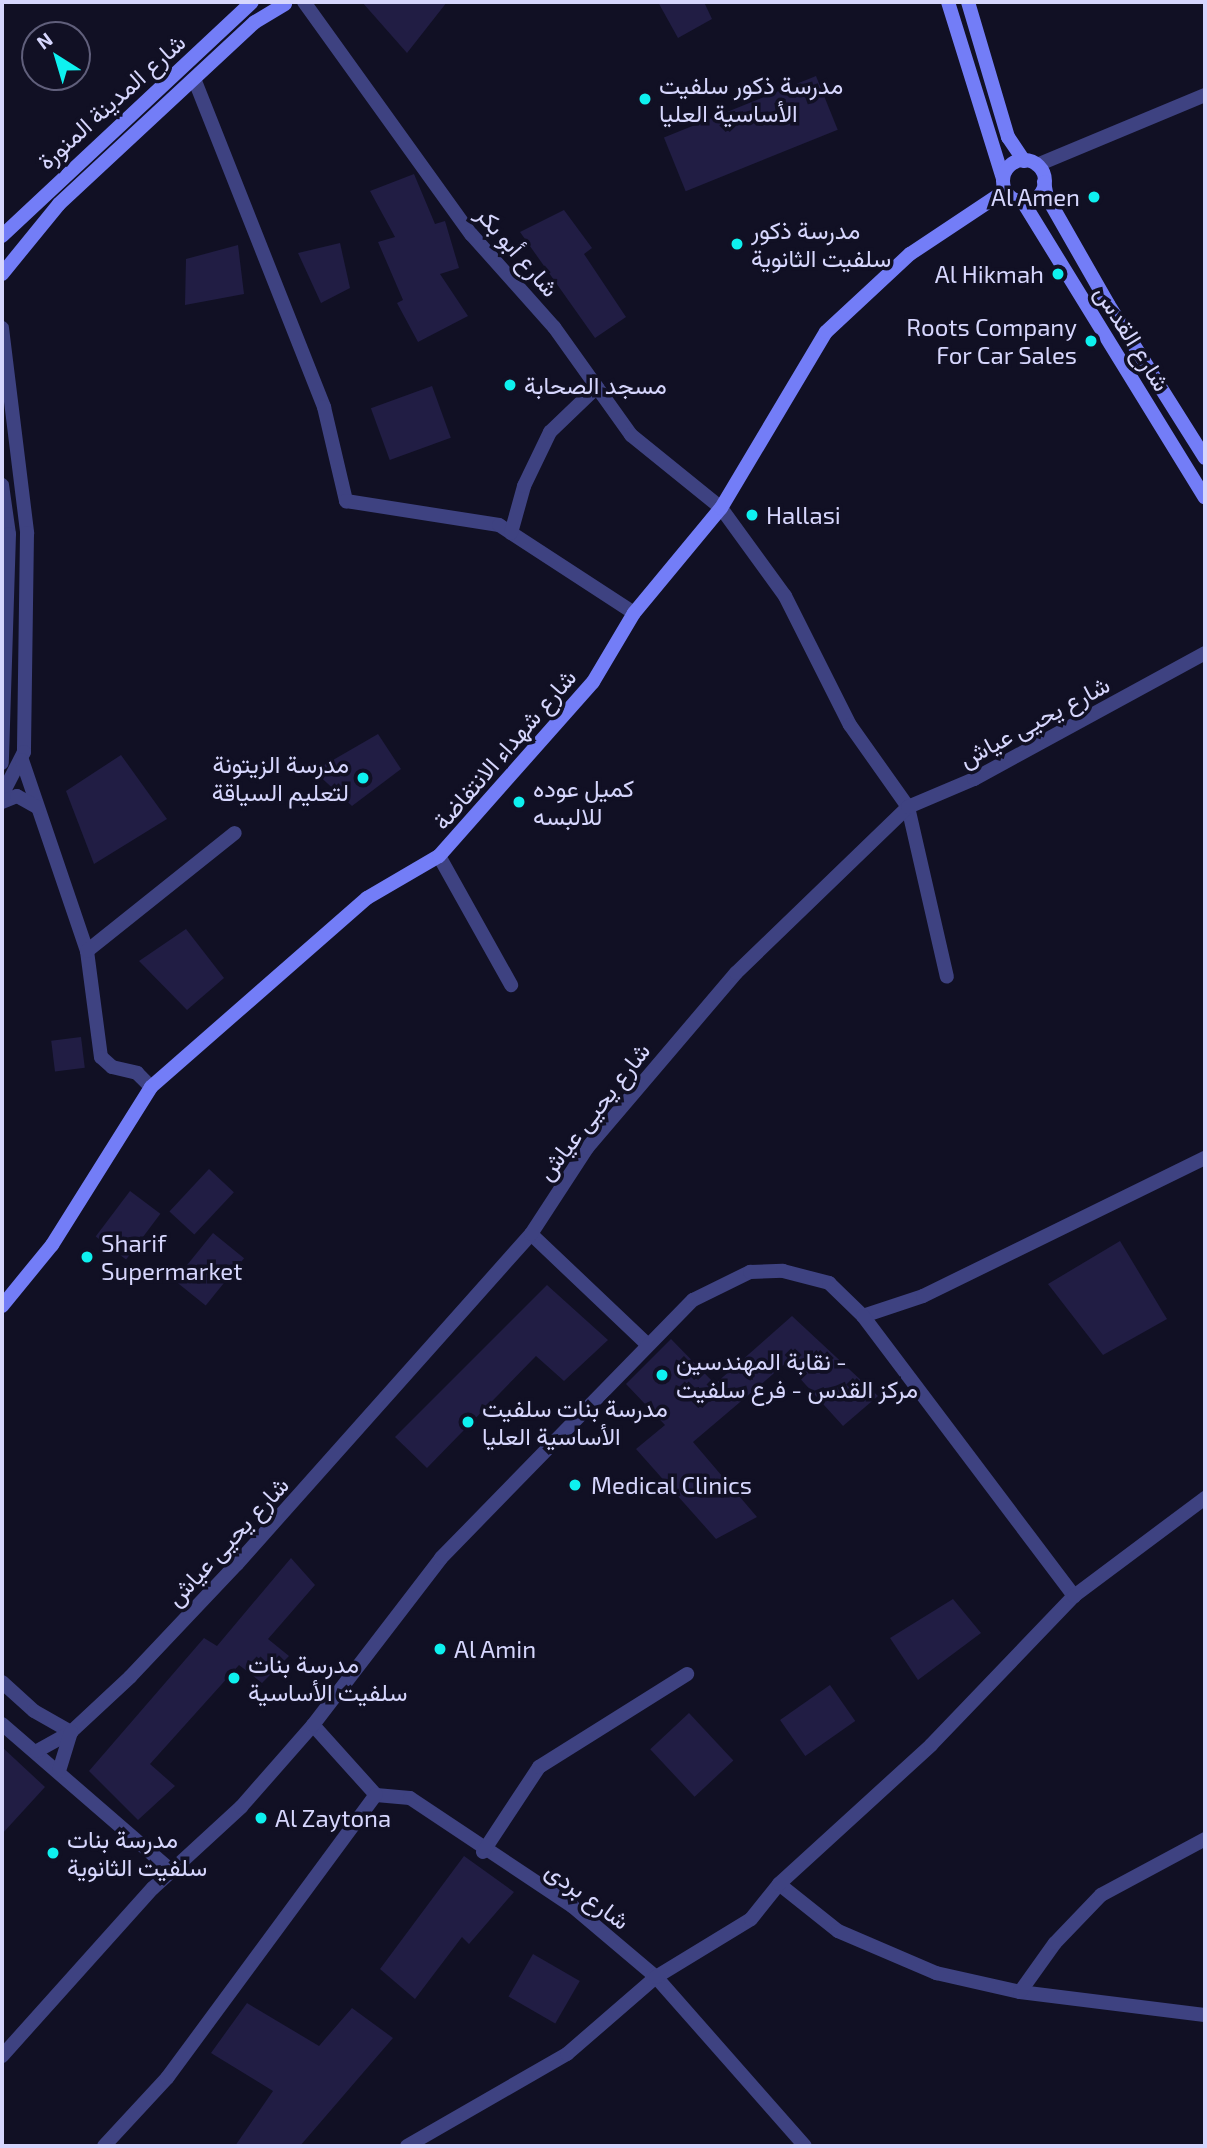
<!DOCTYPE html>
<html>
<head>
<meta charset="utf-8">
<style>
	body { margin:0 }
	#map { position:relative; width:1207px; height:2148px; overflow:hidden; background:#111024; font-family:"Exo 2",Vazirmatn,sans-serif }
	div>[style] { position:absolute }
	.building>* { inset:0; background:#211d44; transform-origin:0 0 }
	.street>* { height:14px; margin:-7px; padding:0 7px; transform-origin:7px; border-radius:7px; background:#3e4281 }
	.secondary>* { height:14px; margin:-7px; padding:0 7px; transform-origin:7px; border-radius:7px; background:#737df7 }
	.secondary>.ring { margin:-7px; padding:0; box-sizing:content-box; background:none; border:14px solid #737df7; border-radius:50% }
	.dots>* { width:19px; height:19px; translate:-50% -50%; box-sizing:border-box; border:4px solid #111024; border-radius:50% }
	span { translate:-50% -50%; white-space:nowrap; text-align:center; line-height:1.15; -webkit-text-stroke:7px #111024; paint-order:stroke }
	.poi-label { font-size:24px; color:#d6d6fd }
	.left { translate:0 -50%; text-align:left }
	.right { translate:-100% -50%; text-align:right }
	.street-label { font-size:24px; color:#d6d6fd }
	.frame { position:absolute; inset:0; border:4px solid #d6d6fd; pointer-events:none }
	.north { position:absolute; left:21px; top:21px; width:70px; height:70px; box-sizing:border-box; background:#111024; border:2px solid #605f7b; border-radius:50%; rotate:323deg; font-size:19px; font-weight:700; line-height:28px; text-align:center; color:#d6d6fd }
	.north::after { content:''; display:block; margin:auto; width:24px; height:32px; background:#0ef1ef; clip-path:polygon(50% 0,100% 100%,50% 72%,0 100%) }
</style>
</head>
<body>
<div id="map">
	<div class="building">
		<i style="clip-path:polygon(362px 2px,447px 2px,407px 53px)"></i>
		<i style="clip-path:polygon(658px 2px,704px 2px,712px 19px,678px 38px)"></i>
		<i style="left:816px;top:76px;width:58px;height:164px;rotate:68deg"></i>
		<i style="clip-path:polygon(414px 174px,435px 224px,445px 221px,459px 268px,440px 274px,468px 316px,418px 342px,397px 303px,403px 300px,378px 242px,395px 237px,370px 191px)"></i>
		<i style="clip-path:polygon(564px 210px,592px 248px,584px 254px,626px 317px,595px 338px,520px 232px)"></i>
		<i style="clip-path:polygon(340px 243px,350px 288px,321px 303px,298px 253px)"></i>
		<i style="clip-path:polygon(238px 245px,244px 294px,185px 305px,186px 259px)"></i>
		<i style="left:432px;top:386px;width:55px;height:65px;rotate:70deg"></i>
		<i style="clip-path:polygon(378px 734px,401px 769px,352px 806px,314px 771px)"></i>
		<i style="clip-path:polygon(121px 755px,167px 819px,94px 864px,66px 791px)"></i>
		<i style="clip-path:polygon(186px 929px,224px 978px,187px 1010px,139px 961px)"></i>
		<i style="left:81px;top:1037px;width:31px;height:30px;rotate:83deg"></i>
		<i style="left:209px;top:1169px;width:34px;height:58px;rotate:43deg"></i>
		<i style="left:130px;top:1191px;width:38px;height:57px;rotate:37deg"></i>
		<i style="left:213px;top:1233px;width:40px;height:61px;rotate:39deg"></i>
		<i style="clip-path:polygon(1120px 1241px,1167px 1319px,1103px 1355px,1048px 1284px)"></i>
		<i style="clip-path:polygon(547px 1285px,608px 1340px,564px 1381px,536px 1356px,427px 1468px,395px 1437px)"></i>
		<i style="clip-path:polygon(792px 1316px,878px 1396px,843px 1426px,786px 1363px,693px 1442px,757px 1517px,716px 1539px,636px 1449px,665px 1425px,626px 1384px,671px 1339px,715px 1384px)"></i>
		<i style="clip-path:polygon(291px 1558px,315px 1585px,268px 1639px,289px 1656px,262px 1683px,239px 1665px,150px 1764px,175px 1786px,138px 1820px,89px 1771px,204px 1638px,217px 1646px)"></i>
		<i style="clip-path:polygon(953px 1599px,981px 1633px,918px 1680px,890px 1638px)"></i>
		<i style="left:830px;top:1685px;width:44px;height:61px;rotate:55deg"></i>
		<i style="left:689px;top:1713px;width:65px;height:53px;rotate:47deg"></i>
		<i style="clip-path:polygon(2px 1747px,45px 1787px,2px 1834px)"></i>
		<i style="clip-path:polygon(464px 1856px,514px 1892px,469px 1944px,462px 1937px,415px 1999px,380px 1969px)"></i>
		<i style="left:533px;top:1954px;width:54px;height:49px;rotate:30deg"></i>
		<i style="clip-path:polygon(247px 2003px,319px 2046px,352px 2008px,393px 2038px,300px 2146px,235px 2146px,273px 2091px,211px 2053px)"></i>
	</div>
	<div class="street">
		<i style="left:304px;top:2px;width:286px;rotate:54.3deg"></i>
		<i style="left:471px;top:234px;width:125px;rotate:48.3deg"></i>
		<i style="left:554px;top:327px;width:133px;rotate:54.5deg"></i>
		<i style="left:631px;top:435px;width:116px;rotate:39deg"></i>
		<i style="left:721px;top:508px;width:109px;rotate:54deg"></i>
		<i style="left:785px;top:596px;width:144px;rotate:63.3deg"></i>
		<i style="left:850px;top:725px;width:100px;rotate:54.7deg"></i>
		<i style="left:908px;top:807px;width:174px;rotate:77.1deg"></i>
		<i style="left:195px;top:81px;width:351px;rotate:68.4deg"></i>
		<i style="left:324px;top:407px;width:97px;rotate:76.8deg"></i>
		<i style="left:346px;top:501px;width:155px;rotate:8.9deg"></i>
		<i style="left:499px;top:525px;width:161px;rotate:33.1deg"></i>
		<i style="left:1037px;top:165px;width:182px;rotate:-22.6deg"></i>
		<i style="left:2px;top:328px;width:207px;rotate:83deg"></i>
		<i style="left:27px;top:533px;width:219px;rotate:90.8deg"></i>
		<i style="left:24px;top:752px;width:48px;rotate:117.1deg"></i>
		<i style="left:2px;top:485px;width:49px;rotate:81.9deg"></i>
		<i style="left:9px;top:534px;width:229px;rotate:91.8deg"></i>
		<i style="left:511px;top:533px;width:49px;rotate:-74.5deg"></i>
		<i style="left:524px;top:486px;width:60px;rotate:-64.3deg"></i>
		<i style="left:550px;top:432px;width:65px;rotate:-43.8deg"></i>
		<i style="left:22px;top:760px;width:202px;rotate:71.2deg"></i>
		<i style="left:87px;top:951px;width:107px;rotate:82.5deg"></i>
		<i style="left:101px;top:1057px;width:15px;rotate:42deg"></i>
		<i style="left:112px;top:1067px;width:26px;rotate:13deg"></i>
		<i style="left:137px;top:1073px;width:20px;rotate:45deg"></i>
		<i style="left:2px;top:802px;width:16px;rotate:-22deg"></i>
		<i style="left:17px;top:796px;width:23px;rotate:29deg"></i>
		<i style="left:439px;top:856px;width:148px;rotate:60.8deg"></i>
		<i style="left:87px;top:951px;width:189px;rotate:-38.6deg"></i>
		<i style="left:531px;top:1234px;width:161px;rotate:43.5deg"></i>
		<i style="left:863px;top:1316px;width:63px;rotate:-18.4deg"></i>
		<i style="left:923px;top:1296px;width:314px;rotate:-26.1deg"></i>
		<i style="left:2px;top:1682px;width:43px;rotate:42.2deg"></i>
		<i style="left:34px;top:1711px;width:43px;rotate:29.6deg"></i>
		<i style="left:2px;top:1724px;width:225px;rotate:40.9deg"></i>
		<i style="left:313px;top:1725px;width:94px;rotate:48deg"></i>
		<i style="left:376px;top:1795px;width:34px;rotate:5deg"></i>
		<i style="left:410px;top:1798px;width:195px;rotate:33.7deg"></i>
		<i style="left:572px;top:1906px;width:110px;rotate:40.2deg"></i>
		<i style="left:656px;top:1977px;width:225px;rotate:48.6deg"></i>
		<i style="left:37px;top:1751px;width:39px;rotate:-29deg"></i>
		<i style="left:71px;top:1732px;width:81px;rotate:-43deg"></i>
		<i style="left:130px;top:1677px;width:156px;rotate:-46.6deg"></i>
		<i style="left:237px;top:1564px;width:442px;rotate:-48.3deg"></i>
		<i style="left:531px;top:1234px;width:103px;rotate:-56.9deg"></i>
		<i style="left:587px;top:1148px;width:230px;rotate:-49.6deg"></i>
		<i style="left:736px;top:973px;width:239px;rotate:-44deg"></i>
		<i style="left:908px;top:807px;width:72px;rotate:-23deg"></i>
		<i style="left:974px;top:779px;width:263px;rotate:-28.6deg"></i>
		<i style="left:59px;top:1771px;width:41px;rotate:-72.9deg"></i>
		<i style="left:483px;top:1852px;width:102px;rotate:-56.6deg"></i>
		<i style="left:539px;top:1767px;width:175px;rotate:-32.1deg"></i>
		<i style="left:779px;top:1884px;width:75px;rotate:38.5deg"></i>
		<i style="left:838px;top:1931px;width:107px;rotate:23.2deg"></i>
		<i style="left:936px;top:1973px;width:86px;rotate:12.7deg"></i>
		<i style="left:1020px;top:1992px;width:186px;rotate:7.1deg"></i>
		<i style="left:1020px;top:1992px;width:60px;rotate:-54.5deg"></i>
		<i style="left:1055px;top:1943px;width:66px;rotate:-46.2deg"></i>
		<i style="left:1101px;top:1895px;width:118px;rotate:-28.3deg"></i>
		<i style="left:2px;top:2056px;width:226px;rotate:-48.1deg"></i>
		<i style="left:153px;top:1888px;width:120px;rotate:-42.6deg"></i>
		<i style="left:241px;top:1807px;width:109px;rotate:-48.7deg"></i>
		<i style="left:313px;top:1725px;width:210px;rotate:-52.5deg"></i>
		<i style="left:441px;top:1558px;width:361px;rotate:-45.7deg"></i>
		<i style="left:693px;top:1300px;width:64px;rotate:-26.2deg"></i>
		<i style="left:750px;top:1272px;width:33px;rotate:-2deg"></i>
		<i style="left:783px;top:1271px;width:48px;rotate:14.6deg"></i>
		<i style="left:829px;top:1283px;width:47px;rotate:44.1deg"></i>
		<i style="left:863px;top:1316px;width:351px;rotate:53deg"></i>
		<i style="left:104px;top:2146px;width:93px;rotate:-47.2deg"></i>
		<i style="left:167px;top:2078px;width:352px;rotate:-53.6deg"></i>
		<i style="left:407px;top:2146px;width:185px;rotate:-29.9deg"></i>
		<i style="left:567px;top:2054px;width:118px;rotate:-40.9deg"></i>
		<i style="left:656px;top:1977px;width:111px;rotate:-31.4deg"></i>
		<i style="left:751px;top:1919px;width:45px;rotate:-51.3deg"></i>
		<i style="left:779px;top:1884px;width:206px;rotate:-42.4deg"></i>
		<i style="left:931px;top:1745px;width:207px;rotate:-46.2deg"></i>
		<i style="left:1074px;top:1596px;width:164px;rotate:-36.8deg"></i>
	</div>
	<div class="secondary">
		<i style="left:948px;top:2px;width:185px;rotate:72.7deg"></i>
		<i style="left:968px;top:2px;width:141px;rotate:73.5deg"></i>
		<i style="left:1008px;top:137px;width:29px;rotate:56deg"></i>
		<i class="ring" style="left:1003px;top:160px;width:28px;height:28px"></i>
		<i style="left:1044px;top:182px;width:15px;rotate:79deg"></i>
		<i style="left:1047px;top:197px;width:123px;rotate:60.3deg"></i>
		<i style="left:1108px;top:304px;width:182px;rotate:57.8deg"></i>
		<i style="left:1023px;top:202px;width:347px;rotate:58.4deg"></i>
		<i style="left:2px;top:236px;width:342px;rotate:-43.1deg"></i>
		<i style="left:2px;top:274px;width:90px;rotate:-50.8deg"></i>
		<i style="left:59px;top:204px;width:267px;rotate:-42.9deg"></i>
		<i style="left:255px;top:22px;width:35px;rotate:-31deg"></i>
		<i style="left:2px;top:1306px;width:79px;rotate:-50.7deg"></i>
		<i style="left:52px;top:1245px;width:186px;rotate:-57.9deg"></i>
		<i style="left:151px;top:1087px;width:287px;rotate:-41.2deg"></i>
		<i style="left:367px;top:898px;width:83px;rotate:-30.3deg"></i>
		<i style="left:439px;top:856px;width:232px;rotate:-48.5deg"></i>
		<i style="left:593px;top:682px;width:80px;rotate:-59.3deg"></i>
		<i style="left:634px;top:613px;width:136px;rotate:-50.4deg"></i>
		<i style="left:721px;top:508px;width:205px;rotate:-59.2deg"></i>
		<i style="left:826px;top:332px;width:115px;rotate:-42.9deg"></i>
		<i style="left:910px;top:254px;width:114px;rotate:-33.6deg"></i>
	</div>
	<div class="dots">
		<i style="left:645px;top:99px;background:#0ef1ef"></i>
		<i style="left:1094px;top:197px;background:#0ef1ef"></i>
		<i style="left:737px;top:244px;background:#0ef1ef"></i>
		<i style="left:1058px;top:274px;background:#0ef1ef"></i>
		<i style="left:1091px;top:341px;background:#0ef1ef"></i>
		<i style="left:510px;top:385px;background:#0ef1ef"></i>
		<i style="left:752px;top:515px;background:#0ef1ef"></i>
		<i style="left:363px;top:778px;background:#0ef1ef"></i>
		<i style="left:519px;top:802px;background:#0ef1ef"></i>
		<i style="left:87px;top:1257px;background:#0ef1ef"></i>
		<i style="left:662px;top:1375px;background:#0ef1ef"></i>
		<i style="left:468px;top:1422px;background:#0ef1ef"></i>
		<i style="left:575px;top:1485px;background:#0ef1ef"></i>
		<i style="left:440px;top:1649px;background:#0ef1ef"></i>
		<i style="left:234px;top:1678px;background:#0ef1ef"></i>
		<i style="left:261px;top:1818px;background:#0ef1ef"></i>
		<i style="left:53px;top:1853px;background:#0ef1ef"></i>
	</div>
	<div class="poi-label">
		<span class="left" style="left:659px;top:99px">مدرسة ذكور سلفيت<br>الأساسية العليا</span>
		<span class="right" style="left:1080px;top:197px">Al Amen</span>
		<span class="left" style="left:751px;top:244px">مدرسة ذكور<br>سلفيت الثانوية</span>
		<span class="right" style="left:1044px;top:274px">Al Hikmah</span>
		<span class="right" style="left:1077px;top:341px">Roots Company<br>For Car Sales</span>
		<span class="left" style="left:524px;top:385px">مسجد الصحابة</span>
		<span class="left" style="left:766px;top:515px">Hallasi</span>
		<span class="right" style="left:349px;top:778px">مدرسة الزيتونة<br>لتعليم السياقة</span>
		<span class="left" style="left:533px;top:802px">كميل عوده<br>للالبسه</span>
		<span class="left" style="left:101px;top:1257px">Sharif<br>Supermarket</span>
		<span class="left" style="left:676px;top:1375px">نقابة المهندسين -<br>مركز القدس - فرع سلفيت</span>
		<span class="left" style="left:482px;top:1422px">مدرسة بنات سلفيت<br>الأساسية العليا</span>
		<span class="left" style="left:591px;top:1485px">Medical Clinics</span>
		<span class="left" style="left:454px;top:1649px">Al Amin</span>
		<span class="left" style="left:248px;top:1678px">مدرسة بنات<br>سلفيت الأساسية</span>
		<span class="left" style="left:275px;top:1818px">Al Zaytona</span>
		<span class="left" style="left:67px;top:1853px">مدرسة بنات<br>سلفيت الثانوية</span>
	</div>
	<div class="street-label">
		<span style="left:111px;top:101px;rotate:-42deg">شارع المدينة المنورة</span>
		<span style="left:518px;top:251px;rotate:49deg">شارع أبو بكر</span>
		<span style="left:1133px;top:338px;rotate:58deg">شارع القدس</span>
		<span style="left:1034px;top:721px;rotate:-28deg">شارع يحيى عياش</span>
		<span style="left:504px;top:749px;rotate:-49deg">شارع شهداء الانتفاضة</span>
		<span style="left:593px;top:1111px;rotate:-52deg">شارع يحيى عياش</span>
		<span style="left:227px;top:1541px;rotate:-47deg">شارع يحيى عياش</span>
		<span style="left:588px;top:1895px;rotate:36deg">شارع بردى</span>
	</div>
	<div class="frame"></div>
	<div class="north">N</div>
</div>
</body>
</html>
